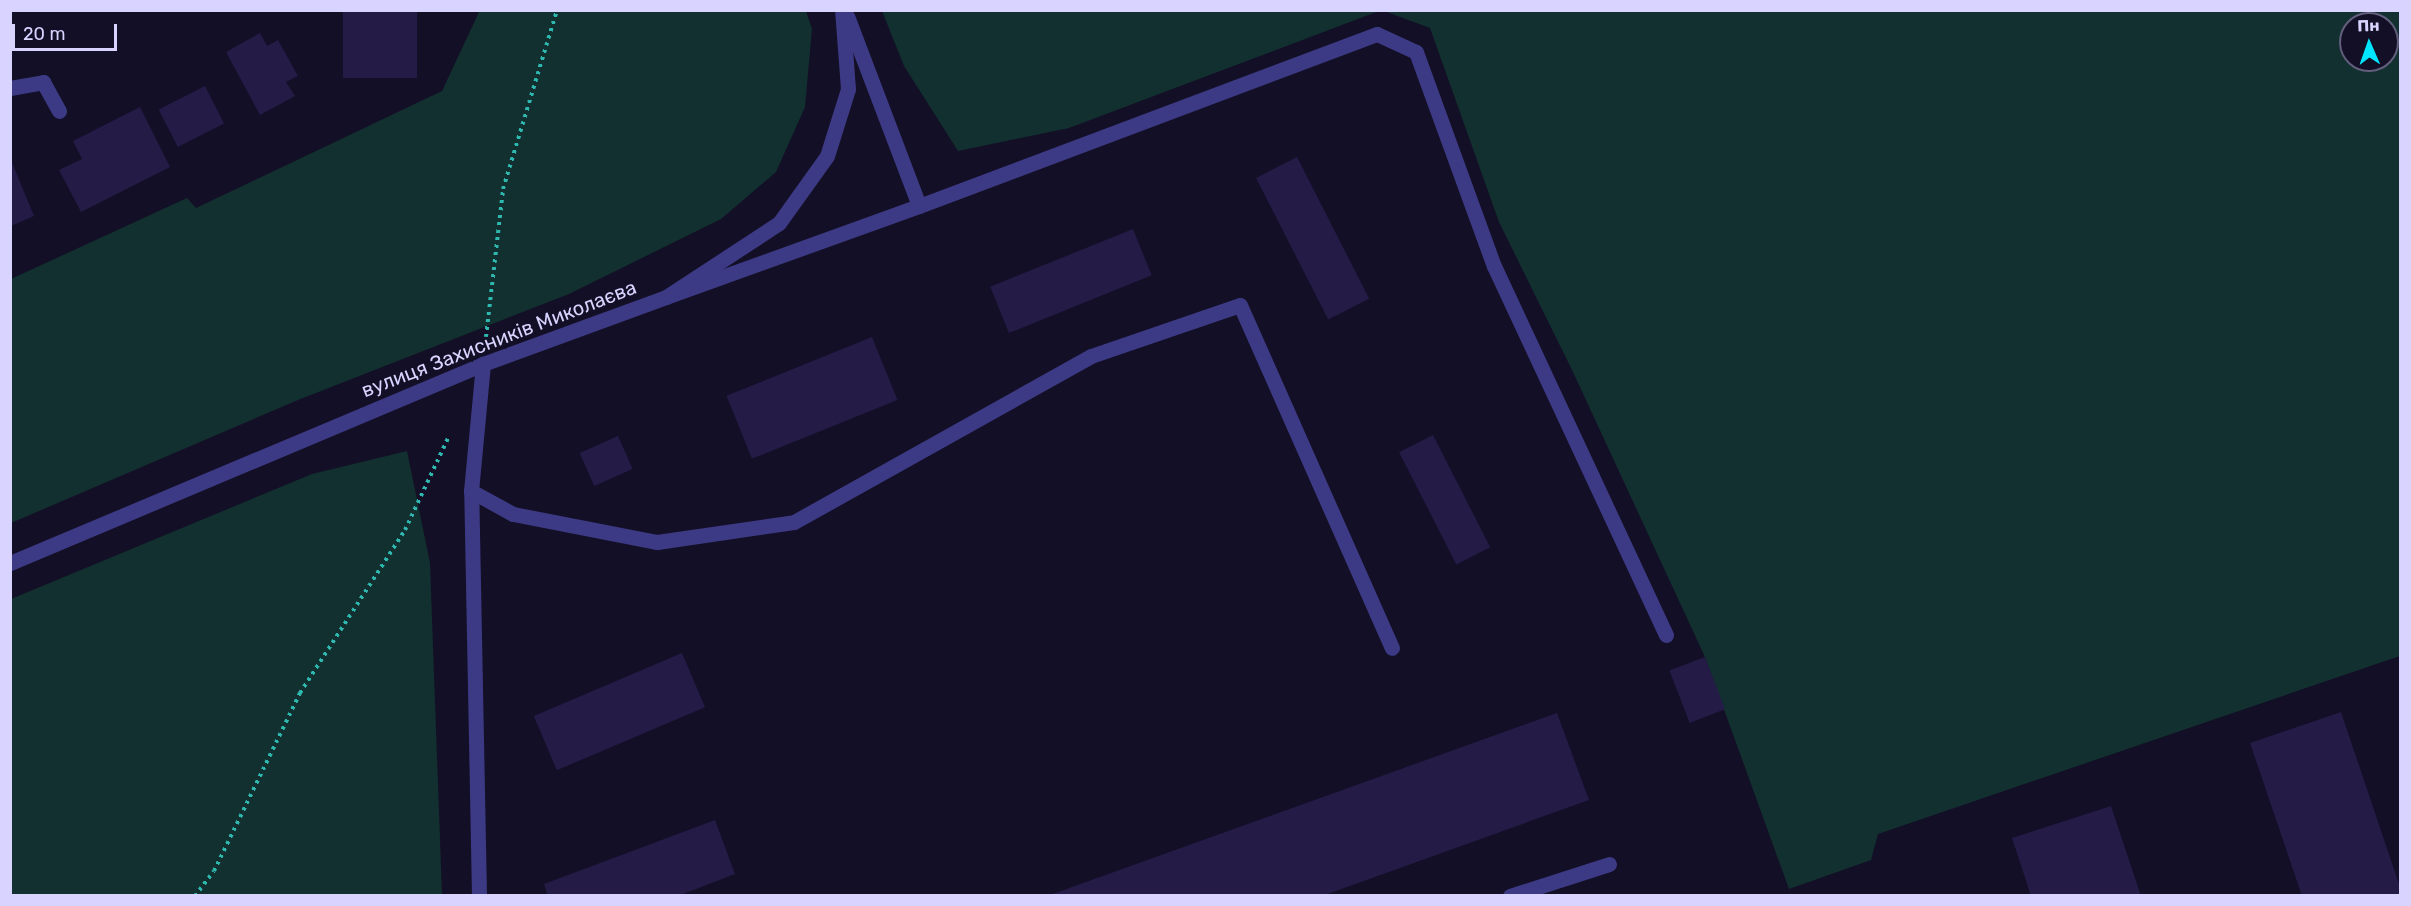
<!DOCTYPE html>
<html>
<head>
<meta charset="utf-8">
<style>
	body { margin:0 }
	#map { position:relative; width:2411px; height:906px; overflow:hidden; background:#130f26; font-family:Rubik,sans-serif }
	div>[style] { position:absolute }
	.green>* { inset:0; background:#12302f }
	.building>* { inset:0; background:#241b47; transform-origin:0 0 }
	.path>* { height:4px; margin-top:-2px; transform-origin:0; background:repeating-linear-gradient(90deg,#2fb8b0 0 3px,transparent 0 7.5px) }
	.minor>* { height:15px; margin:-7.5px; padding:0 7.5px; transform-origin:7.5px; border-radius:7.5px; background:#3d3a85 }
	span { translate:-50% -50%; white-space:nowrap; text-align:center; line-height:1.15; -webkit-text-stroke:6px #130f26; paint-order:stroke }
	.street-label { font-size:20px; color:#d9d4ff }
	.frame { position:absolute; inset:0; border:12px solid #d9d4ff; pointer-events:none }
	.north { position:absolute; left:2339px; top:12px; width:60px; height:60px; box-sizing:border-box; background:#130f26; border:2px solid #625e7d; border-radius:50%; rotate:358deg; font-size:16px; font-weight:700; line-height:24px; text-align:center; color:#d9d4ff }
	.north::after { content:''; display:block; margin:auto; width:21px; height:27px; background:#00e5ff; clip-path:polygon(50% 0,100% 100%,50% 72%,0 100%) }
	.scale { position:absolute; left:12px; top:24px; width:105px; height:27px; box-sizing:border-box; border:3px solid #d9d4ff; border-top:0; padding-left:8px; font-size:18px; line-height:21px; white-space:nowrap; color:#d9d4ff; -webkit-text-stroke:4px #130f26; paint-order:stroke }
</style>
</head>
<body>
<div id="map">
	<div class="green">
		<i style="clip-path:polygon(480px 10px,806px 11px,812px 29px,805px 107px,776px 172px,721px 219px,569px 294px,298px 400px,11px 523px,11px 279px,187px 198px,196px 208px,442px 91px)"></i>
		<i style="clip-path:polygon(882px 11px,1379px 11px,1069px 128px,958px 151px,904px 66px)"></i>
		<i style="clip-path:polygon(evenodd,1384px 11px,2400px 11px,2400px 656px,1878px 834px,1871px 860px,1789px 889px,1705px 657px,1573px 372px,1499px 222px,1430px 28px,1384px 11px,2351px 24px,2387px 24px,2387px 60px,2351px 60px,2351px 24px)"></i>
		<i style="clip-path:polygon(407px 451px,430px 563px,442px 895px,11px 895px,11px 599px,312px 474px)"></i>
	</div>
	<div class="building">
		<i style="left:343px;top:10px;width:74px;height:68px"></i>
		<i style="clip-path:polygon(260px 33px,267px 46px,278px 40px,298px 76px,286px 82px,295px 96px,260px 115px,226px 52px)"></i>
		<i style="left:205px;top:86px;width:42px;height:52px;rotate:63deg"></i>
		<i style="clip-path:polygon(140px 107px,170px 167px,81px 212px,59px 170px,82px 159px,73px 141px)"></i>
		<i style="left:1297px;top:157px;width:159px;height:46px;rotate:63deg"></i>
		<i style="clip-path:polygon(11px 160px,34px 216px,11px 226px)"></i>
		<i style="left:1133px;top:229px;width:50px;height:154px;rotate:68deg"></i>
		<i style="left:872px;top:337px;width:68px;height:157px;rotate:68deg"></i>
		<i style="left:1433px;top:435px;width:126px;height:38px;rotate:63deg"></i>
		<i style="left:618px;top:436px;width:36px;height:42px;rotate:66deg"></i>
		<i style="left:682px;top:653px;width:59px;height:161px;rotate:67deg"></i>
		<i style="left:1705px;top:657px;width:56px;height:38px;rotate:69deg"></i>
		<i style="clip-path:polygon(2341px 712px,2400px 887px,2400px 896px,2302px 896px,2250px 743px)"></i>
		<i style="clip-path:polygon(1557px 713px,1589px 800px,1322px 896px,1047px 896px)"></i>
		<i style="clip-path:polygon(2111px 806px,2141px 896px,2031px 896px,2012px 838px)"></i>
		<i style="clip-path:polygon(715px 820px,735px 874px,678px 896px,548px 896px,544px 884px)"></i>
	</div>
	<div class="path">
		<i style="left:486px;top:337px;width:149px;rotate:-83.4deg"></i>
		<i style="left:503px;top:189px;width:187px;rotate:-73.2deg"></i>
		<i style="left:195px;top:896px;width:31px;rotate:-53deg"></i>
		<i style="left:214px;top:871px;width:198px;rotate:-64.2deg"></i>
		<i style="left:300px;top:693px;width:194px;rotate:-57.2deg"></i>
		<i style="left:405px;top:530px;width:102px;rotate:-64.9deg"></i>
	</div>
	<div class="minor">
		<i style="left:847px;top:16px;width:203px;rotate:69.2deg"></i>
		<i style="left:10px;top:88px;width:34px;rotate:-10deg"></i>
		<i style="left:43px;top:82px;width:33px;rotate:61deg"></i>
		<i style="left:666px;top:297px;width:269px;rotate:-19.8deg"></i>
		<i style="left:919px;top:206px;width:489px;rotate:-20.6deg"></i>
		<i style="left:1377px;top:34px;width:43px;rotate:24.8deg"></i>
		<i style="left:1416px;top:52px;width:228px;rotate:70deg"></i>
		<i style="left:1494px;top:266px;width:407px;rotate:65deg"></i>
		<i style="left:471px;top:491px;width:48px;rotate:28.7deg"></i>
		<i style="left:513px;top:514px;width:147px;rotate:11deg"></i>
		<i style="left:657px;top:542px;width:138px;rotate:-8.3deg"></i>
		<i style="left:794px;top:522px;width:340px;rotate:-29.2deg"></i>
		<i style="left:1091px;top:356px;width:157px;rotate:-18.9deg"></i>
		<i style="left:1240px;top:305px;width:375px;rotate:66.1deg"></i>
		<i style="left:10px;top:563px;width:513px;rotate:-22.82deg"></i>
		<i style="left:483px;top:364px;width:195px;rotate:-20.1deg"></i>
		<i style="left:666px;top:297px;width:135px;rotate:-33.2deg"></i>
		<i style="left:779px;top:223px;width:82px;rotate:-54.4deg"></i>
		<i style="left:827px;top:156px;width:70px;rotate:-72.6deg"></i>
		<i style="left:848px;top:89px;width:79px;rotate:-94.3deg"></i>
		<i style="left:479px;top:896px;width:405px;rotate:-91.1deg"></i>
		<i style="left:471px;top:491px;width:128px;rotate:-84.6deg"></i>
		<i style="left:1510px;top:896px;width:104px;rotate:-17.9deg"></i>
	</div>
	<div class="street-label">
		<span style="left:499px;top:339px;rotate:-21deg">вулиця Захисників Миколаєва</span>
	</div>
	<div class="frame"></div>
	<div class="north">Пн</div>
	<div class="scale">20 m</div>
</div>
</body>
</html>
